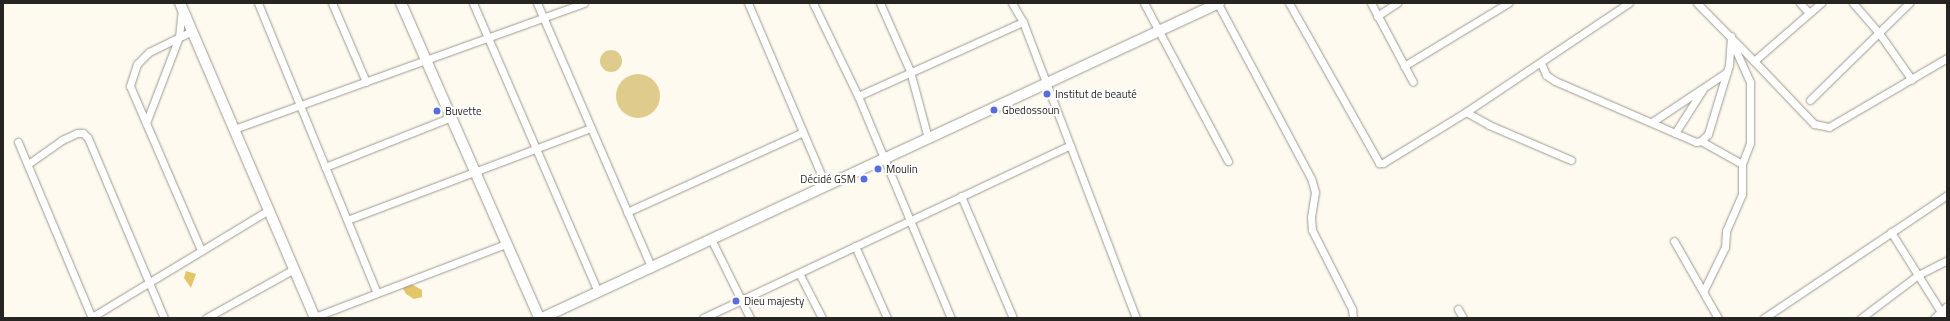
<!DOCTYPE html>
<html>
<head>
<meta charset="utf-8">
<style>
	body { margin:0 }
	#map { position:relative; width:1950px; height:321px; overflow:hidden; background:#fefaef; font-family:"Titillium Web",sans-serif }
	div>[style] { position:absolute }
	.green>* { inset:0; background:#dfcc8d }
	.round { border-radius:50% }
	.forest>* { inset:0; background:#e2c669 }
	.roads { filter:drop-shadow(0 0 1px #9d9a90) drop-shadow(0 0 1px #9d9a90) }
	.street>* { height:7px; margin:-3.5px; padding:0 3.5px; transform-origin:3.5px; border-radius:3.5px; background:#fff }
	.secondary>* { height:10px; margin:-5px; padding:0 5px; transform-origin:5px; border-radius:5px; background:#fff }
	.dots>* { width:11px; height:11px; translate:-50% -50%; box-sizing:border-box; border:2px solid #fff; border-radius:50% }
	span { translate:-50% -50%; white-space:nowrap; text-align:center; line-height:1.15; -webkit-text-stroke:4px #fff; paint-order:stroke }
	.poi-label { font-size:11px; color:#272521 }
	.left { translate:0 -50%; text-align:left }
	.right { translate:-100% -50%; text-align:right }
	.frame { position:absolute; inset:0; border:4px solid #272521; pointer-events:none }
</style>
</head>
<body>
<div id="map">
	<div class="green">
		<i class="round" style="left:600px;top:50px;width:22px;height:22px"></i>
		<i class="round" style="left:616px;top:74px;width:44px;height:44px"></i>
	</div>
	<div class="forest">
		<i style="clip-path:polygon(186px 271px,196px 274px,191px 288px,184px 278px)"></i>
		<i style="clip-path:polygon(409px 283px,422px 290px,422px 297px,414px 299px,406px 294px,402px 287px)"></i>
	</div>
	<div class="roads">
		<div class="street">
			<i style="left:258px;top:3px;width:313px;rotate:67.7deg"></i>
			<i style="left:332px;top:3px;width:86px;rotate:66.7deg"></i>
			<i style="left:473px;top:3px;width:315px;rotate:66.6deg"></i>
			<i style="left:537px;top:3px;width:288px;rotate:66.6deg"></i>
			<i style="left:748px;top:3px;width:199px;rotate:66.9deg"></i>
			<i style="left:813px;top:3px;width:103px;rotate:64.2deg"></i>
			<i style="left:858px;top:96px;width:241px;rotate:67.3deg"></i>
			<i style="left:880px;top:3px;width:74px;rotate:66.2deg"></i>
			<i style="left:910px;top:71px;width:69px;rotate:75deg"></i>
			<i style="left:1012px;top:3px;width:22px;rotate:60deg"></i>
			<i style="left:1023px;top:22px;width:317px;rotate:69.1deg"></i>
			<i style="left:1144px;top:3px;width:179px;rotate:62deg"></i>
			<i style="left:1289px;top:3px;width:184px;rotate:60.6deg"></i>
			<i style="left:1379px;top:163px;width:4px"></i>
			<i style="left:1383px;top:163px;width:97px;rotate:-31.6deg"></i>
			<i style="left:1466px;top:112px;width:196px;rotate:-33.8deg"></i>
			<i style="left:1371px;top:3px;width:89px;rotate:62deg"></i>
			<i style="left:1697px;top:3px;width:81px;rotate:45.5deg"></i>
			<i style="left:1754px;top:61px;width:89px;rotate:-40.9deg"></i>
			<i style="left:1800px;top:3px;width:13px;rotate:48deg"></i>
			<i style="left:1853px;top:3px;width:40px;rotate:49deg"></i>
			<i style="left:1879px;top:33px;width:57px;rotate:54.9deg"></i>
			<i style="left:1218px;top:4px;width:197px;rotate:61.9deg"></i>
			<i style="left:1311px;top:178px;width:15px;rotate:74deg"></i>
			<i style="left:1315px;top:192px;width:25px;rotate:99deg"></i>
			<i style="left:1311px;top:217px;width:13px;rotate:86deg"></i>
			<i style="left:1312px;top:230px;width:89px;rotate:63.1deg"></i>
			<i style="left:1352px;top:309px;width:9px;rotate:84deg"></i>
			<i style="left:1377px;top:16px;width:24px;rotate:-33deg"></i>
			<i style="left:192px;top:31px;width:48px;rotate:154deg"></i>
			<i style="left:149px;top:52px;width:17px;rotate:135deg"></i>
			<i style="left:137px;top:64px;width:23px;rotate:108deg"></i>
			<i style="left:130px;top:86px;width:179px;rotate:66.6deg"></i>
			<i style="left:1754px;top:61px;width:87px;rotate:46.4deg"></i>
			<i style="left:1814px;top:124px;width:15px;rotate:11deg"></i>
			<i style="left:1829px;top:127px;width:137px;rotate:-30.3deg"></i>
			<i style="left:1541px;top:63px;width:13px;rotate:67deg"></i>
			<i style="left:1546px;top:75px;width:11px;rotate:34deg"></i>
			<i style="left:1555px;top:81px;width:154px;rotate:23.4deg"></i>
			<i style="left:1696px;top:142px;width:5px;rotate:-11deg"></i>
			<i style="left:1701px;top:141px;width:10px;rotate:-45deg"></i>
			<i style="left:1708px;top:134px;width:72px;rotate:-73.1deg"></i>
			<i style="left:1729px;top:65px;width:29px;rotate:-86deg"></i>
			<i style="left:1404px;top:66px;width:122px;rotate:-31.2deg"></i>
			<i style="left:858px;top:96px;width:181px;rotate:-24.2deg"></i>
			<i style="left:1810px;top:100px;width:139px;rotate:-44.4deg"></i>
			<i style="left:1466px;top:112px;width:26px;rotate:29deg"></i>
			<i style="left:1489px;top:125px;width:89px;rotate:23.1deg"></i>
			<i style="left:1652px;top:122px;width:90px;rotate:-33.7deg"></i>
			<i style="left:146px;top:123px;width:92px;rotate:-69deg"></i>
			<i style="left:179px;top:37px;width:28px;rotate:-84deg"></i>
			<i style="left:234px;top:129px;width:372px;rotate:-19.8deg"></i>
			<i style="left:1675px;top:133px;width:52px;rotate:-57.5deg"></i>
			<i style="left:1701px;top:141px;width:47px;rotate:29.3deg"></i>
			<i style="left:18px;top:142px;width:191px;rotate:67.2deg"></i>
			<i style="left:28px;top:164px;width:42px;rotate:-35.2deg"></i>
			<i style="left:62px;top:140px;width:17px;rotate:-25deg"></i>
			<i style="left:77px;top:133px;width:6px"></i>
			<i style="left:83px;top:133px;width:7px;rotate:45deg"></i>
			<i style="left:88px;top:138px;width:195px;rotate:67.1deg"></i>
			<i style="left:325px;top:167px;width:136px;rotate:-21.6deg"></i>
			<i style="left:961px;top:196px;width:133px;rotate:66.9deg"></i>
			<i style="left:627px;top:212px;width:193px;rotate:-24.4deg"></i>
			<i style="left:347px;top:220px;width:261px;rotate:-20.7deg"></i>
			<i style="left:1891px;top:232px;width:94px;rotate:58deg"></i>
			<i style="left:1941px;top:312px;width:9px;rotate:139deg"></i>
			<i style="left:711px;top:239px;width:88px;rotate:63.7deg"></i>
			<i style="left:1674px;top:241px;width:89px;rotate:60.3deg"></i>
			<i style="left:855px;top:246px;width:79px;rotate:66deg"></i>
			<i style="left:799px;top:273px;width:51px;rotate:62.9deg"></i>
			<i style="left:1704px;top:290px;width:48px;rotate:-64deg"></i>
			<i style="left:1725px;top:247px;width:16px;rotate:-86deg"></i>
			<i style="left:1726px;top:231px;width:40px;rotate:-66.6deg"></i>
			<i style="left:1742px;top:194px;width:30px;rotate:-90deg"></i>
			<i style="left:1742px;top:164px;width:22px;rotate:-69deg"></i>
			<i style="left:1750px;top:143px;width:61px;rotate:-90deg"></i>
			<i style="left:1750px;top:82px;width:44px;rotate:-114.2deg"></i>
			<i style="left:1458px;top:309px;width:10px;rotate:61deg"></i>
			<i style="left:92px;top:317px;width:207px;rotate:-31.2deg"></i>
			<i style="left:206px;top:318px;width:101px;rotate:-29.1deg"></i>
			<i style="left:312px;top:318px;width:208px;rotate:-20.9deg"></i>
			<i style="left:703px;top:318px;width:406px;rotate:-25.2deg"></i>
			<i style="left:1764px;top:318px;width:220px;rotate:-33.9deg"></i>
			<i style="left:1861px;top:318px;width:71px;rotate:-37deg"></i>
			<i style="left:1918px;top:275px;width:33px;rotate:-27deg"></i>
			<i style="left:1946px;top:318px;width:8px;rotate:-130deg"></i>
			<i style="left:1941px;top:312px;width:8px;rotate:-45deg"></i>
		</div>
		<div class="secondary">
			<i style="left:180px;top:3px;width:343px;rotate:66.8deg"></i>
			<i style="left:401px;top:3px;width:344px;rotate:66.3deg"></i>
			<i style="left:542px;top:318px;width:747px;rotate:-24.95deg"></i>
		</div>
	</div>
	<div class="dots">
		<i style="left:1047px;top:94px;background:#5a6be2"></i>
		<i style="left:994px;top:110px;background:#5a6be2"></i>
		<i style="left:437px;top:111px;background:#5a6be2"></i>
		<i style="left:878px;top:169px;background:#5a6be2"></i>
		<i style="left:864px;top:179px;background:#5a6be2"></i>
		<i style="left:736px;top:301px;background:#5a6be2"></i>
	</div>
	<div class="poi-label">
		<span class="left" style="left:1055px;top:94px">Institut de beauté</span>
		<span class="left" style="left:1002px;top:110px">Gbedossoun</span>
		<span class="left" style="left:445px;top:111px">Buvette</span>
		<span class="left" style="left:886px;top:169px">Moulin</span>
		<span class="right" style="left:856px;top:179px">Décidé GSM</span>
		<span class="left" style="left:744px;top:301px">Dieu majesty</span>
	</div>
	<div class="frame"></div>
</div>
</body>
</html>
